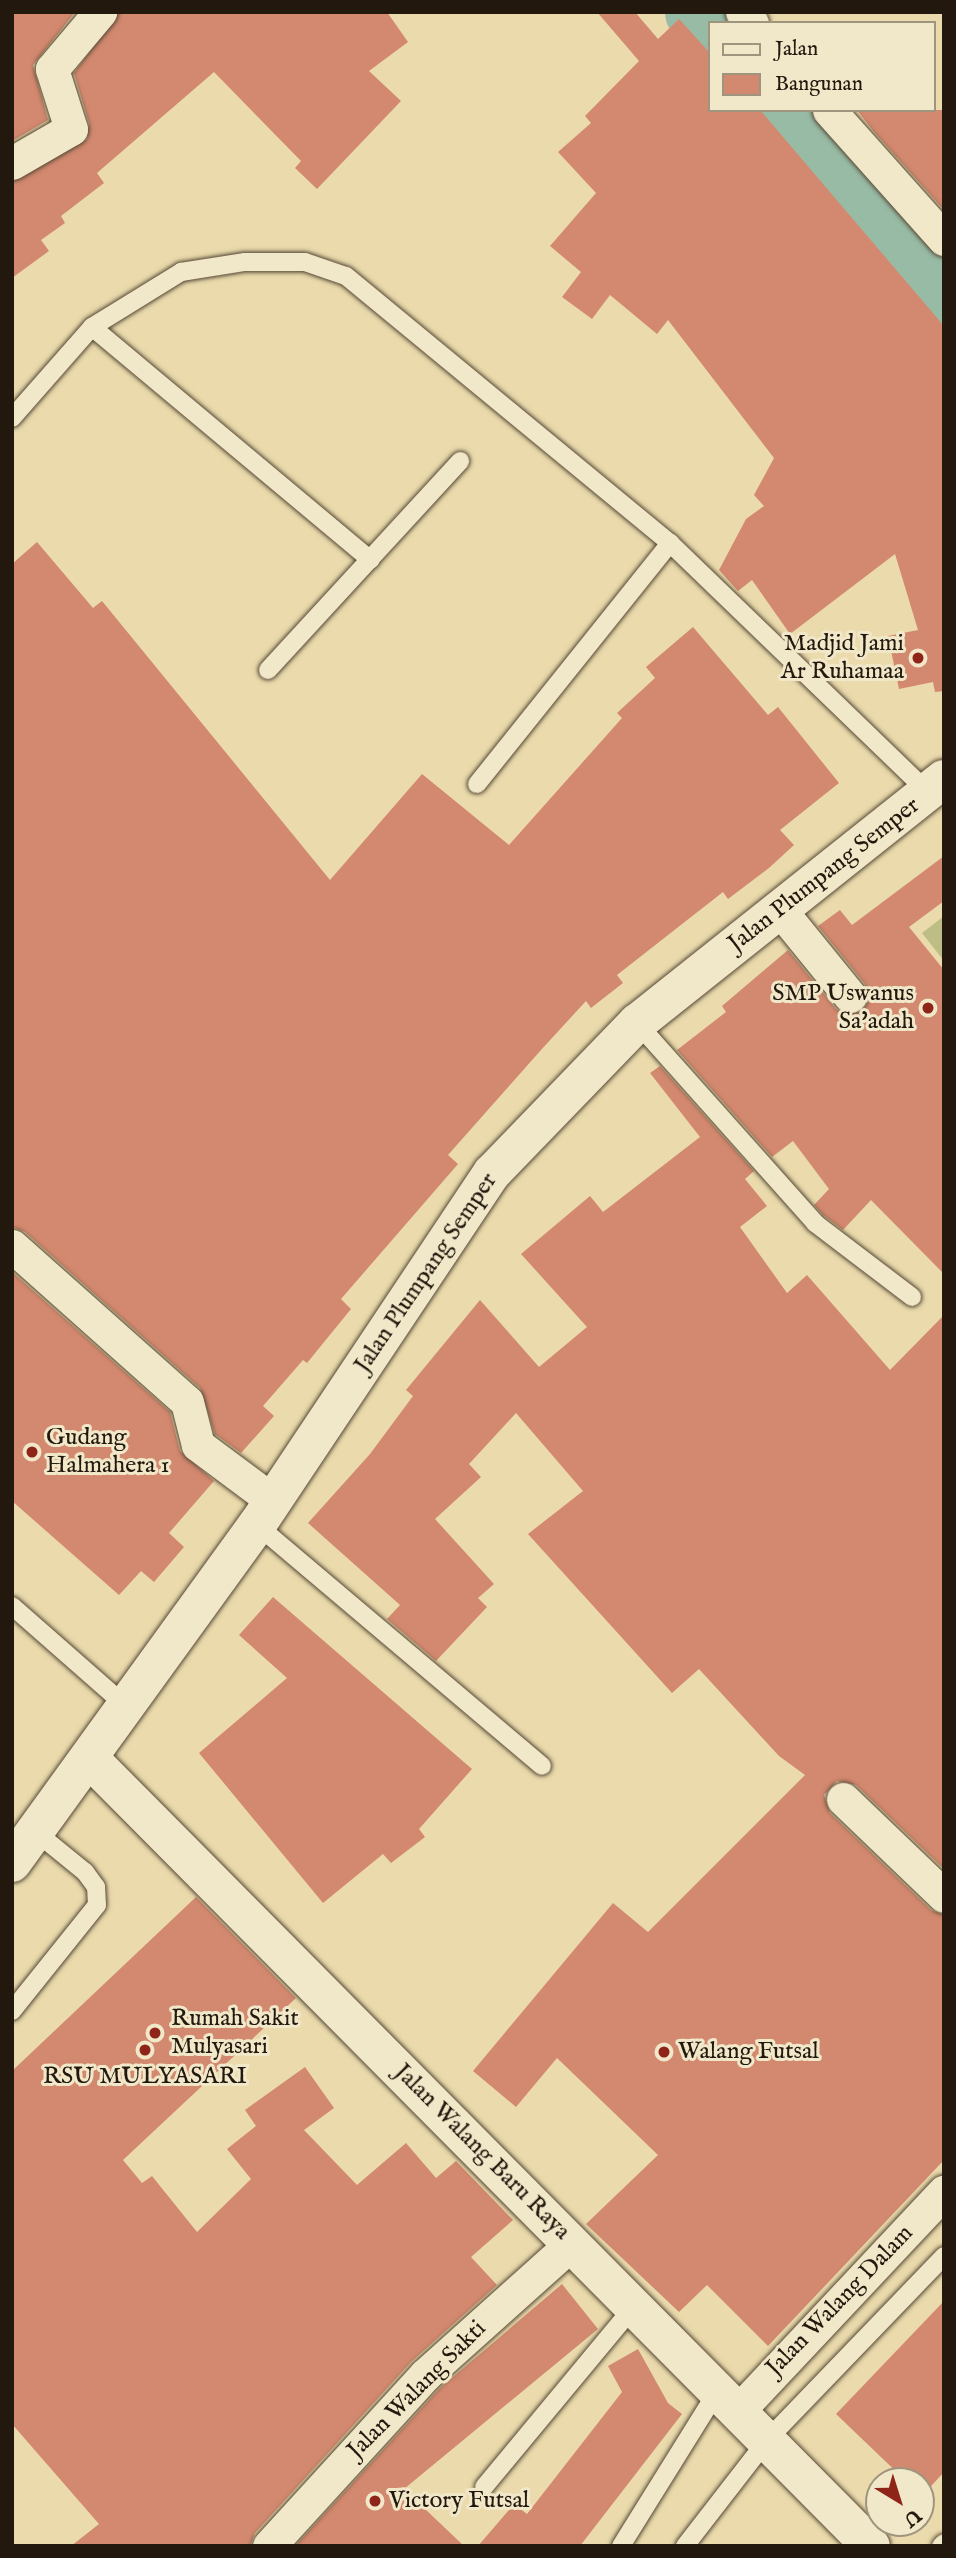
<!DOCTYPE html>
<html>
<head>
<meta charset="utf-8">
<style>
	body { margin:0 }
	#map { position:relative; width:956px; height:2558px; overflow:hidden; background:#eadaac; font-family:"IM FELL English",serif }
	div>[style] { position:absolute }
	.green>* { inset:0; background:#bcbe86 }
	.river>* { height:68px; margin:-34px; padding:0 34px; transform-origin:34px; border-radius:34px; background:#98bba5 }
	.building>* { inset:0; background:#d3896f }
	.roads { filter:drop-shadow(0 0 2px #554835) drop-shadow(0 0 2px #554835) }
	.service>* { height:18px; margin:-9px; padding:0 9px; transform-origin:9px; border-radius:9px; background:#f1e7c9 }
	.minor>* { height:33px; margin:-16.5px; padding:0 16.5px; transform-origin:16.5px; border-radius:16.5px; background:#f1e7c9 }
	.tertiary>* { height:38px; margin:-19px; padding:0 19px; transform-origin:19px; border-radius:19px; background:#f1e7c9 }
	.secondary>* { height:38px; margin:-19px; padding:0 19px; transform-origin:19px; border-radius:19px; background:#f1e7c9 }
	.dots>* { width:19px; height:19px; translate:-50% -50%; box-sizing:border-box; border:4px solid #f1e7c9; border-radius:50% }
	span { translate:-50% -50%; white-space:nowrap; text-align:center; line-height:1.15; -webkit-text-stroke:6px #f1e7c9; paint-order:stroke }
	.poi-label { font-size:24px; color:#23180d }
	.right { translate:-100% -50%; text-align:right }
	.left { translate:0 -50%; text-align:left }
	.street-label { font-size:24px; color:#23180d }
	.frame { position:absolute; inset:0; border:14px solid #23180d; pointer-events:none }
	.legend { position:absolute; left:708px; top:21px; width:228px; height:91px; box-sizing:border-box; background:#f1e7c9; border:2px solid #9f947e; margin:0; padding:9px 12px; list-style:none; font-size:21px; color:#23180d }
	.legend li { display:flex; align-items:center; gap:14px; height:35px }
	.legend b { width:35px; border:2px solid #9f947e }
	.north { position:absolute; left:865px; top:2467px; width:70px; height:70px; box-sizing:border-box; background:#f1e7c9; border:2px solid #9f947e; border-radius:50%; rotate:142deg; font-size:19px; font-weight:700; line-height:28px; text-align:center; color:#23180d }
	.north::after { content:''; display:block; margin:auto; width:24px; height:32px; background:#8f2418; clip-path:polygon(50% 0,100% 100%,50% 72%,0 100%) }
</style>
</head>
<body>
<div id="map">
	<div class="green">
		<i style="clip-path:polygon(944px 916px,944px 961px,922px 933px)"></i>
	</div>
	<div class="river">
		<i style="left:699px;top:12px;width:16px;rotate:50deg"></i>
		<i style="left:784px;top:110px;width:245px;rotate:49.1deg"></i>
	</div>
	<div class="building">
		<i style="clip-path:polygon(12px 12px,75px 12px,33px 65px,48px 120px,12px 141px)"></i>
		<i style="clip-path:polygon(119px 12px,387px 12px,408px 42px,369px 71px,401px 101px,317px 189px,295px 168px,301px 161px,214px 72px,97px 173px,104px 183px,61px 216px,65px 223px,41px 240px,49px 251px,12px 278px,12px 182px,87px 139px,89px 123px,74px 73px)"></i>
		<i style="clip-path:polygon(597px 12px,635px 12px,658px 39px,679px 19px,709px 52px,709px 110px,760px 110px,944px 326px,944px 691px,935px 692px,933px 682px,899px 689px,888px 636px,918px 630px,895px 554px,790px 634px,752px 580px,738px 591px,719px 570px,746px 519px,764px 506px,754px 495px,774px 458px,668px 320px,657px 334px,610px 295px,592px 319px,562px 297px,581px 272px,550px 246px,596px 193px,558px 152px,591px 123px,585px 116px,639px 61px)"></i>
		<i style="clip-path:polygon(857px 110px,944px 110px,944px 210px,875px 133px)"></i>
		<i style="clip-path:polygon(37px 542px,93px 608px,102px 601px,330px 880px,422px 774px,509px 845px,622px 718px,617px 713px,655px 678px,646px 667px,693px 627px,768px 715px,778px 707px,839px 783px,780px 830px,794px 845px,769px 868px,728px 899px,723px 892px,617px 975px,623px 983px,591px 1008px,586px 1001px,541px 1050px,448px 1155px,458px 1164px,341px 1299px,351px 1309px,307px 1363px,303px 1360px,263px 1406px,274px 1416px,241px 1453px,215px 1434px,200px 1388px,25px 1232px,12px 1227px,12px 564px)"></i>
		<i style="clip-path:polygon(944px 856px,944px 901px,909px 927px,944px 970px,944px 1274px,871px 1200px,843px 1230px,823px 1215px,814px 1205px,829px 1189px,793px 1141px,772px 1157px,677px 1050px,726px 1012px,722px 1006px,788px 950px,836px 1009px,844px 1014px,862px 1011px,868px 1002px,865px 984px,818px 926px,840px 910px,852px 925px)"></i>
		<i style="clip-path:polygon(660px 1066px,754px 1171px,745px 1179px,767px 1206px,740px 1227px,787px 1293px,807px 1275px,890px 1370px,944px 1315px,944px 1869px,856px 1785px,837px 1781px,824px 1795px,830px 1813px,931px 1910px,944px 1915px,944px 2160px,768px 2346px,707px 2285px,679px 2312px,586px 2224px,658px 2155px,557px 2058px,516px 2107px,473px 2071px,613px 1903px,648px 1932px,805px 1775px,779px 1756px,699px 1669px,672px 1693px,528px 1534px,583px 1491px,516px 1413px,469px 1464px,481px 1477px,435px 1519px,494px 1584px,478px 1598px,487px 1607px,436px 1661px,387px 1619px,400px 1605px,308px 1523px,370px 1454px,413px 1396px,406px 1390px,480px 1300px,539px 1367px,587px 1327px,521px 1254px,590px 1196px,603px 1212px,700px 1137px,650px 1073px)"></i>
		<i style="clip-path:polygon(12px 1272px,170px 1412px,180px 1451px,214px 1481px,169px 1533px,184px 1547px,154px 1582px,141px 1571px,119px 1595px,12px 1501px)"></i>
		<i style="clip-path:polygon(273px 1597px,472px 1769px,419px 1829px,425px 1837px,391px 1863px,383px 1854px,323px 1903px,199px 1753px,287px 1678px,239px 1635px)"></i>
		<i style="clip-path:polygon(196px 1897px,296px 1998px,123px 2160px,142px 2183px,152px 2176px,197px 2232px,251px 2179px,227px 2149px,256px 2126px,245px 2110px,305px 2067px,334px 2108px,304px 2130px,357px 2185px,406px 2143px,436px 2178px,456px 2161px,513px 2220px,471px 2257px,497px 2285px,411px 2362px,255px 2533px,250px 2546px,71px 2546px,99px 2524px,12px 2424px,12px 2071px)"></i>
		<i style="clip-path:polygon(562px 2284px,598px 2329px,404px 2489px,464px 2546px,295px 2546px,439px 2389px)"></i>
		<i style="clip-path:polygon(944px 2301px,944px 2472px,922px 2496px,921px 2481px,906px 2481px,836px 2414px)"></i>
		<i style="clip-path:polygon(638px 2349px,668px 2403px,682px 2414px,580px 2546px,478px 2546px,514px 2504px,527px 2514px,622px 2392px,608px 2366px)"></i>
	</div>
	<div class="roads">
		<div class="service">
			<i style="left:92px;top:327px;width:363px;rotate:39.9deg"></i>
			<i style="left:12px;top:418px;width:121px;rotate:-48.7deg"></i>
			<i style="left:92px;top:327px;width:105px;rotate:-31.7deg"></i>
			<i style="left:181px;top:272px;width:65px;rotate:-8.9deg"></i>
			<i style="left:245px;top:262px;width:60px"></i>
			<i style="left:305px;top:262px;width:43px;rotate:18.9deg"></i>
			<i style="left:346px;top:276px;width:420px;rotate:39.5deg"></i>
			<i style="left:670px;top:543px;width:359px;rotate:44deg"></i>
			<i style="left:268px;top:670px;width:284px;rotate:-47.4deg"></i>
			<i style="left:477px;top:784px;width:309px;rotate:-51.3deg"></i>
			<i style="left:637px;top:1023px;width:268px;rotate:48.3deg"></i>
			<i style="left:815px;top:1223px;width:122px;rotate:37.3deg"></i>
			<i style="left:257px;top:1525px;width:373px;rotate:40.2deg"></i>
			<i style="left:12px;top:1606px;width:154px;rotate:41.3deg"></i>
			<i style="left:12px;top:2011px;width:136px;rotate:-51.3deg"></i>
			<i style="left:97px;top:1905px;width:18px;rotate:-93deg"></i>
			<i style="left:96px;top:1887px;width:19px;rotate:-126deg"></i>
			<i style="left:85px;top:1872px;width:63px;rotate:-140.8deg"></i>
			<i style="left:484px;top:2487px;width:236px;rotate:-50.3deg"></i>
			<i style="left:621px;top:2546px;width:184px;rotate:-58.1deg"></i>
			<i style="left:685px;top:2546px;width:135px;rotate:-52.2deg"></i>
			<i style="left:768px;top:2439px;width:254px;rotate:-46.1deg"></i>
			<i style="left:941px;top:2546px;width:4px;rotate:-45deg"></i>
		</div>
		<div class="minor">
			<i style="left:742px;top:12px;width:15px;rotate:48deg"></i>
			<i style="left:829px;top:110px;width:173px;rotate:48.3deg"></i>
			<i style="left:12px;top:163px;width:68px;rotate:-30deg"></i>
			<i style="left:71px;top:129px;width:63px;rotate:-107.6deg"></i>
			<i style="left:52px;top:69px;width:75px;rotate:-49.9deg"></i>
			<i style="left:780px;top:910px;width:111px;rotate:50.9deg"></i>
			<i style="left:12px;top:1246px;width:234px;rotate:41.7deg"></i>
			<i style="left:187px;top:1402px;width:44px;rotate:75.7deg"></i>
			<i style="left:198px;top:1445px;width:94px;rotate:36.7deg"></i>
			<i style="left:843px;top:1799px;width:140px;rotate:43.8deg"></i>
			<i style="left:738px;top:2411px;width:301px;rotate:-46.8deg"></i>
			<i style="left:269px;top:2546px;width:231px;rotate:-47.6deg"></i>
			<i style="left:425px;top:2375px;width:198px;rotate:-41.9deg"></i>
		</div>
		<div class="tertiary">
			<i style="left:91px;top:1760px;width:1107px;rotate:45.22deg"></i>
		</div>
		<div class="secondary">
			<i style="left:12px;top:1863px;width:417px;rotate:-54.1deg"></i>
			<i style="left:257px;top:1525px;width:423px;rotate:-56.3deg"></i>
			<i style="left:492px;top:1173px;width:209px;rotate:-46deg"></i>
			<i style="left:637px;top:1023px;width:392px;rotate:-38.5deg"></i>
		</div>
	</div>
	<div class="dots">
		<i style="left:918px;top:658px;background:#8f2418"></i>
		<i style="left:928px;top:1008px;background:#8f2418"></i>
		<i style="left:32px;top:1452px;background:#8f2418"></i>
		<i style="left:155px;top:2033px;background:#8f2418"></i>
		<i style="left:145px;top:2050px;background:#8f2418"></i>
		<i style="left:664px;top:2052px;background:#8f2418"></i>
		<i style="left:375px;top:2501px;background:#8f2418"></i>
	</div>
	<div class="poi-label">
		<span class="right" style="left:904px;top:658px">Madjid Jami<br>Ar Ruhamaa</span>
		<span class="right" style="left:914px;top:1008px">SMP Uswanus<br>Sa'adah</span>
		<span class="left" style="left:46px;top:1452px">Gudang<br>Halmahera 1</span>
		<span class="left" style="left:171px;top:2033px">Rumah Sakit<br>Mulyasari</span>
		<span class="left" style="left:678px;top:2052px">Walang Futsal</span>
		<span style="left:145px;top:2077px">RSU MULYASARI</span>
		<span class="left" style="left:389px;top:2501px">Victory Futsal</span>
	</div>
	<div class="street-label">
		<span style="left:824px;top:875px;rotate:-38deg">Jalan Plumpang Semper</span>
		<span style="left:426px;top:1273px;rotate:-56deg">Jalan Plumpang Semper</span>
		<span style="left:482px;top:2152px;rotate:45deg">Jalan Walang Baru Raya</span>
		<span style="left:840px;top:2301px;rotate:-46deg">Jalan Walang Dalam</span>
		<span style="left:417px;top:2390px;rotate:-45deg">Jalan Walang Sakti</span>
	</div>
	<div class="frame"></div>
	<ul class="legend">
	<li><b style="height:9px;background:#f1e7c9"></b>Jalan</li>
	<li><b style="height:19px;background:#d3896f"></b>Bangunan</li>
	</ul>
	<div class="north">U</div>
</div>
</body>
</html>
